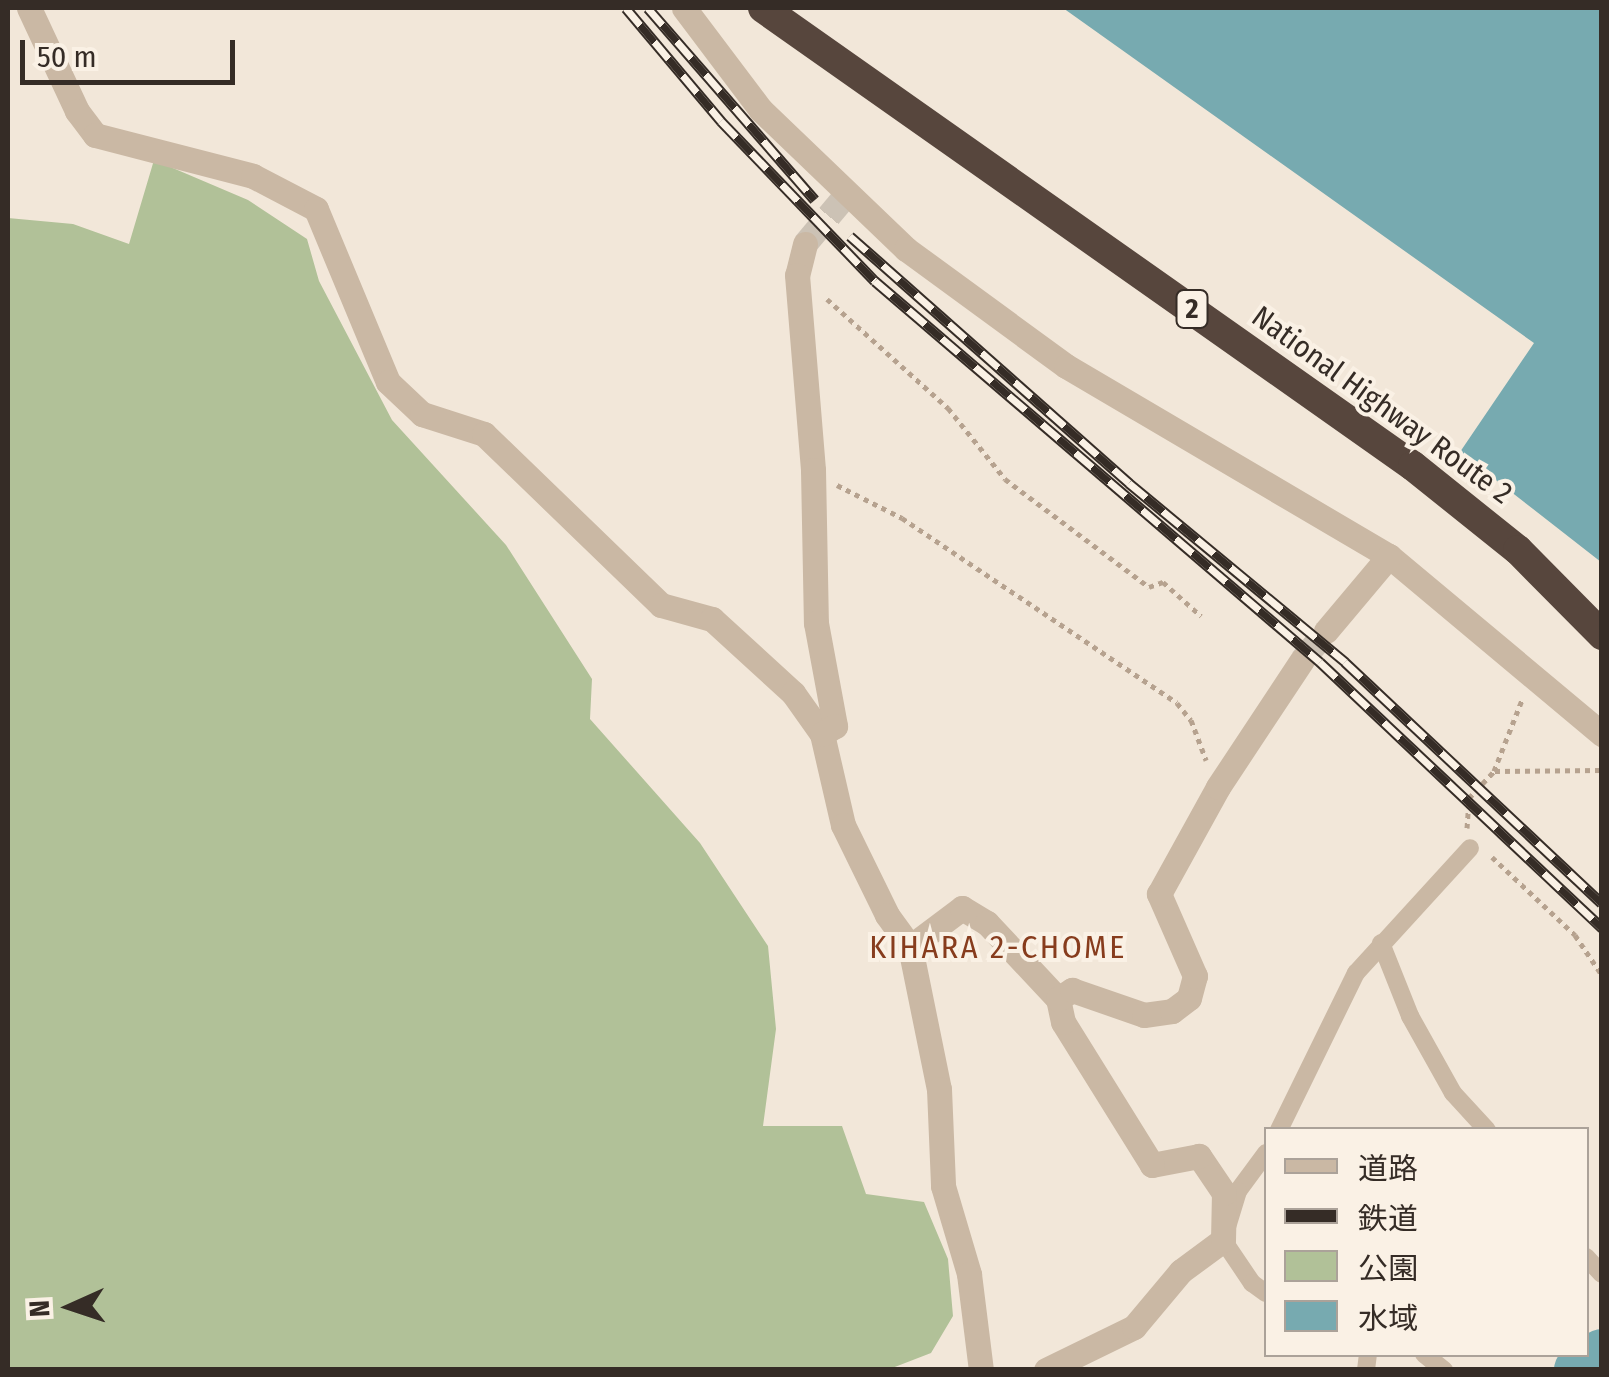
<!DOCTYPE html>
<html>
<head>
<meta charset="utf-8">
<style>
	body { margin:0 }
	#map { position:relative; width:1609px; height:1377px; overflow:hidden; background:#f2e7d9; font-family:"Fira Sans Condensed","Noto Sans JP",sans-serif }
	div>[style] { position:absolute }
	.green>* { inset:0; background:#b1c198 }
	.water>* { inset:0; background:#77aab0 }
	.river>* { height:52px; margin:-26px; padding:0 26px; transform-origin:26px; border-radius:26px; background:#77aab0 }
	.street-tunnel>* { height:25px; margin-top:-12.5px; transform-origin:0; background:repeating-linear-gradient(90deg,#ccc2b5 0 25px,transparent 0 37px) }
	.path>* { height:5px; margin-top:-2.5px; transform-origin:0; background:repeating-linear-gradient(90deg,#b6a28f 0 5px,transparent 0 10px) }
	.lane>* { height:18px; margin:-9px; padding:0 9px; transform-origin:9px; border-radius:9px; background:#cab8a4 }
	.street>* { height:25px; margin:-12.5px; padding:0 12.5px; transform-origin:12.5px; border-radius:12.5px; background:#cab8a4 }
	.highway>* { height:30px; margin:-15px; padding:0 15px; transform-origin:15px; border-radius:15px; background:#57463d }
	.rail>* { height:11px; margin-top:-5.5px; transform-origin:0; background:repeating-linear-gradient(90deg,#faf1e5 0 22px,#352c26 0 44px); box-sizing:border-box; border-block:2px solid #352c26 }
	span { translate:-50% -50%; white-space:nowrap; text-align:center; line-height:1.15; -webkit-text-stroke:8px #faf1e5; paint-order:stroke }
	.shield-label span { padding:2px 8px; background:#faf1e5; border:2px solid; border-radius:8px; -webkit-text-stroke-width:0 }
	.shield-label { font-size:28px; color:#352c26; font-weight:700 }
	.street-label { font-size:30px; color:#352c26 }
	.neighbourhood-label { font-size:32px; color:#873c1d; letter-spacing:2.5px }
	.frame { position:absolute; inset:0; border:10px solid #352c26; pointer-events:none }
	.legend { position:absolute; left:1264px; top:1127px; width:325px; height:230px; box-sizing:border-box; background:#faf1e5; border:2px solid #aba299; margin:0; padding:12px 18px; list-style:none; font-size:30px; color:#352c26 }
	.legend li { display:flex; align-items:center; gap:20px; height:50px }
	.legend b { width:50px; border:2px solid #aba299 }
	.north { position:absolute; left:20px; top:1257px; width:100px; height:100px; -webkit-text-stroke:8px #faf1e5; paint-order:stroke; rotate:267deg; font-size:28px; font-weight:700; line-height:40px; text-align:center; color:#352c26 }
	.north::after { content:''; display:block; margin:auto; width:35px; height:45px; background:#352c26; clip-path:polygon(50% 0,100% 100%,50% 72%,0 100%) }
	.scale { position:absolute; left:20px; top:40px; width:215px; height:45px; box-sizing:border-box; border:5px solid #352c26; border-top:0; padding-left:12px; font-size:30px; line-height:35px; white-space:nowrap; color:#352c26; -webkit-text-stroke:8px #faf1e5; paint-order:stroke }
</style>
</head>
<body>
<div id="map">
	<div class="green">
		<i style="clip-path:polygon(154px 160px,248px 200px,307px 239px,319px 281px,392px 420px,506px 545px,592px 679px,590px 719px,700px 843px,768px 946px,776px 1029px,763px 1126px,842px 1126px,866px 1194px,924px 1202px,948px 1259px,953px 1316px,931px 1353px,887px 1370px,8px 1369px,8px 218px,73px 224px,129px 244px)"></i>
	</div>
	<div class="water">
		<i style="clip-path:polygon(1063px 8px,1601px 8px,1601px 562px,1460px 452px,1534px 343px)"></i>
	</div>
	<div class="river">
		<i style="left:1580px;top:1370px;width:27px;rotate:-34deg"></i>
	</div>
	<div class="street-tunnel">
		<i style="left:805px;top:244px;width:64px;rotate:-50.1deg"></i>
		<i style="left:1302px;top:660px;width:38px;rotate:-50deg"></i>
	</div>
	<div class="path">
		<i style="left:827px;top:299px;width:163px;rotate:42deg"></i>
		<i style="left:948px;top:408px;width:91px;rotate:51.2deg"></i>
		<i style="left:1005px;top:479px;width:180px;rotate:36.9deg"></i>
		<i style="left:1149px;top:587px;width:15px;rotate:-20deg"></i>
		<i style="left:1163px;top:582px;width:51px;rotate:41.8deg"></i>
		<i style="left:837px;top:485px;width:73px;rotate:26.9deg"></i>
		<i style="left:902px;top:518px;width:331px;rotate:33.9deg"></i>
		<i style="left:1177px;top:703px;width:22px;rotate:51deg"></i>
		<i style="left:1191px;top:720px;width:43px;rotate:69.4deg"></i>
		<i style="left:1495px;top:771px;width:107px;rotate:-0.5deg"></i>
		<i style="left:1467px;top:828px;width:30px;rotate:-86deg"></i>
		<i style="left:1469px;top:798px;width:37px;rotate:-47deg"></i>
		<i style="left:1494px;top:771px;width:76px;rotate:-68.5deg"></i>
		<i style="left:1492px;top:857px;width:114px;rotate:43.2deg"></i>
		<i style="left:1575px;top:935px;width:48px;rotate:56deg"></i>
	</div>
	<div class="lane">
		<i style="left:1381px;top:943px;width:79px;rotate:68.3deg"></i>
		<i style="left:1410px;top:1016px;width:88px;rotate:60.8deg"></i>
		<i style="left:1453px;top:1093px;width:50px;rotate:47.4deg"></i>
		<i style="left:1279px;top:1130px;width:175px;rotate:-63.9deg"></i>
		<i style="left:1356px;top:973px;width:169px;rotate:-47.6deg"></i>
		<i style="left:1266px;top:1153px;width:47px;rotate:126.4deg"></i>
		<i style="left:1238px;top:1191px;width:51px;rotate:107deg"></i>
		<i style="left:1223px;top:1240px;width:52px;rotate:56deg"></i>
		<i style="left:1252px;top:1283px;width:17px;rotate:36deg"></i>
		<i style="left:1586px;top:1257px;width:23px;rotate:47deg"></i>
		<i style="left:1424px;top:1354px;width:26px;rotate:39deg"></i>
		<i style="left:1366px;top:1370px;width:16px;rotate:-83deg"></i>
	</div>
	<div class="street">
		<i style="left:29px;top:8px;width:114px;rotate:65deg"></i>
		<i style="left:77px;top:111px;width:30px;rotate:53deg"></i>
		<i style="left:95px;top:135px;width:163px;rotate:14.5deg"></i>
		<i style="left:253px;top:176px;width:71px;rotate:27.6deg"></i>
		<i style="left:316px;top:209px;width:187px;rotate:67.4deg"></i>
		<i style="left:388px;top:382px;width:47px;rotate:43.3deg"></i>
		<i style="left:422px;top:414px;width:65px;rotate:17.9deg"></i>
		<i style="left:484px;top:434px;width:246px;rotate:44deg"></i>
		<i style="left:661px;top:605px;width:53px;rotate:15.4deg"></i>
		<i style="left:712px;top:619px;width:110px;rotate:42.4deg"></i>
		<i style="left:793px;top:693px;width:50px;rotate:54.7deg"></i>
		<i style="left:822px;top:734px;width:93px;rotate:77deg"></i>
		<i style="left:843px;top:825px;width:100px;rotate:63.9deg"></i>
		<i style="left:887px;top:915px;width:39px;rotate:54deg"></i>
		<i style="left:910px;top:947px;width:65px;rotate:-36.9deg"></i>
		<i style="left:962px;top:908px;width:29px;rotate:31deg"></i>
		<i style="left:987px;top:923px;width:104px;rotate:46.9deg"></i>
		<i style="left:684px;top:8px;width:128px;rotate:53deg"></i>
		<i style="left:761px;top:110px;width:201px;rotate:43.8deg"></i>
		<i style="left:906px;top:249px;width:198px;rotate:36.2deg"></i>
		<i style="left:1066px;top:366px;width:375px;rotate:30.5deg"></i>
		<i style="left:1389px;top:556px;width:278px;rotate:39.9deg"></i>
		<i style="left:805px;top:244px;width:32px;rotate:104deg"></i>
		<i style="left:797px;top:275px;width:196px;rotate:85.3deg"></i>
		<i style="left:813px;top:470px;width:153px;rotate:88.9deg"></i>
		<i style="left:816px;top:623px;width:105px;rotate:79.5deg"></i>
		<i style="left:835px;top:726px;width:15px;rotate:148deg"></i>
		<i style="left:1326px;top:631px;width:98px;rotate:-50deg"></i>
		<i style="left:910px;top:947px;width:145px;rotate:78.5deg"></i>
		<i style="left:939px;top:1089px;width:97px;rotate:87.6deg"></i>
		<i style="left:943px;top:1186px;width:92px;rotate:73.5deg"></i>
		<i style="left:969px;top:1274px;width:97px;rotate:82.9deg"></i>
		<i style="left:1046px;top:1370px;width:98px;rotate:-26deg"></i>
		<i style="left:1134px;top:1327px;width:73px;rotate:-50deg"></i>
		<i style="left:1181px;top:1271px;width:52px;rotate:-36.4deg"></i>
		<i style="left:1223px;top:1240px;width:47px;rotate:-88.8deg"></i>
		<i style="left:1224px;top:1193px;width:45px;rotate:-124deg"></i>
		<i style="left:1199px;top:1156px;width:48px;rotate:169.2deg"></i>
		<i style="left:1152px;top:1165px;width:168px;rotate:-121.9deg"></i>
		<i style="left:1063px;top:1022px;width:24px;rotate:-102deg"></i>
		<i style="left:1058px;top:999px;width:17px;rotate:-33deg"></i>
		<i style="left:1072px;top:990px;width:76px;rotate:19.1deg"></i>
		<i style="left:1144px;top:1015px;width:28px;rotate:-8deg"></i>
		<i style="left:1172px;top:1011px;width:21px;rotate:-37deg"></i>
		<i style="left:1189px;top:998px;width:23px;rotate:-75deg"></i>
		<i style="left:1195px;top:976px;width:90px;rotate:-113.7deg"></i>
		<i style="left:1159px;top:894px;width:122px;rotate:-61.1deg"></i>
		<i style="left:1218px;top:787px;width:152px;rotate:-56.5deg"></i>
	</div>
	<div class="highway">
		<i style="left:763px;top:8px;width:795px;rotate:35.17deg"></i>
		<i style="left:1413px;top:466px;width:134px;rotate:38.7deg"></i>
		<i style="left:1518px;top:550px;width:120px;rotate:45.3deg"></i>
	</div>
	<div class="rail">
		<i style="left:626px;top:8px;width:148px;rotate:49.9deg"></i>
		<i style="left:721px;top:121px;width:222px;rotate:46.1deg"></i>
		<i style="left:875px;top:281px;width:586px;rotate:40.57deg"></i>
		<i style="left:1320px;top:662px;width:388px;rotate:43.3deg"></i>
		<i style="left:648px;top:8px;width:254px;rotate:49deg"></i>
		<i style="left:850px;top:236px;width:373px;rotate:41.5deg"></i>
		<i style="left:1129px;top:483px;width:281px;rotate:39.6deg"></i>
		<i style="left:1345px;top:662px;width:352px;rotate:43.2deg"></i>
	</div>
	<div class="shield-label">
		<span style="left:1192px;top:309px">2</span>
	</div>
	<div class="street-label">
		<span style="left:1382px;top:405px;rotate:36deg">National Highway Route 2</span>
	</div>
	<div class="neighbourhood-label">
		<span style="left:998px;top:947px">KIHARA 2-CHOME</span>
	</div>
	<div class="frame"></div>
	<ul class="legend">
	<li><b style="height:12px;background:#cab8a4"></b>道路</li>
	<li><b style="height:12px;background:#352c26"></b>鉄道</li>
	<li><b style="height:28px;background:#b1c198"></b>公園</li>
	<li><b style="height:28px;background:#77aab0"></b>水域</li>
	</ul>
	<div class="north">N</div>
	<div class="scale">50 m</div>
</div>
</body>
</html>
